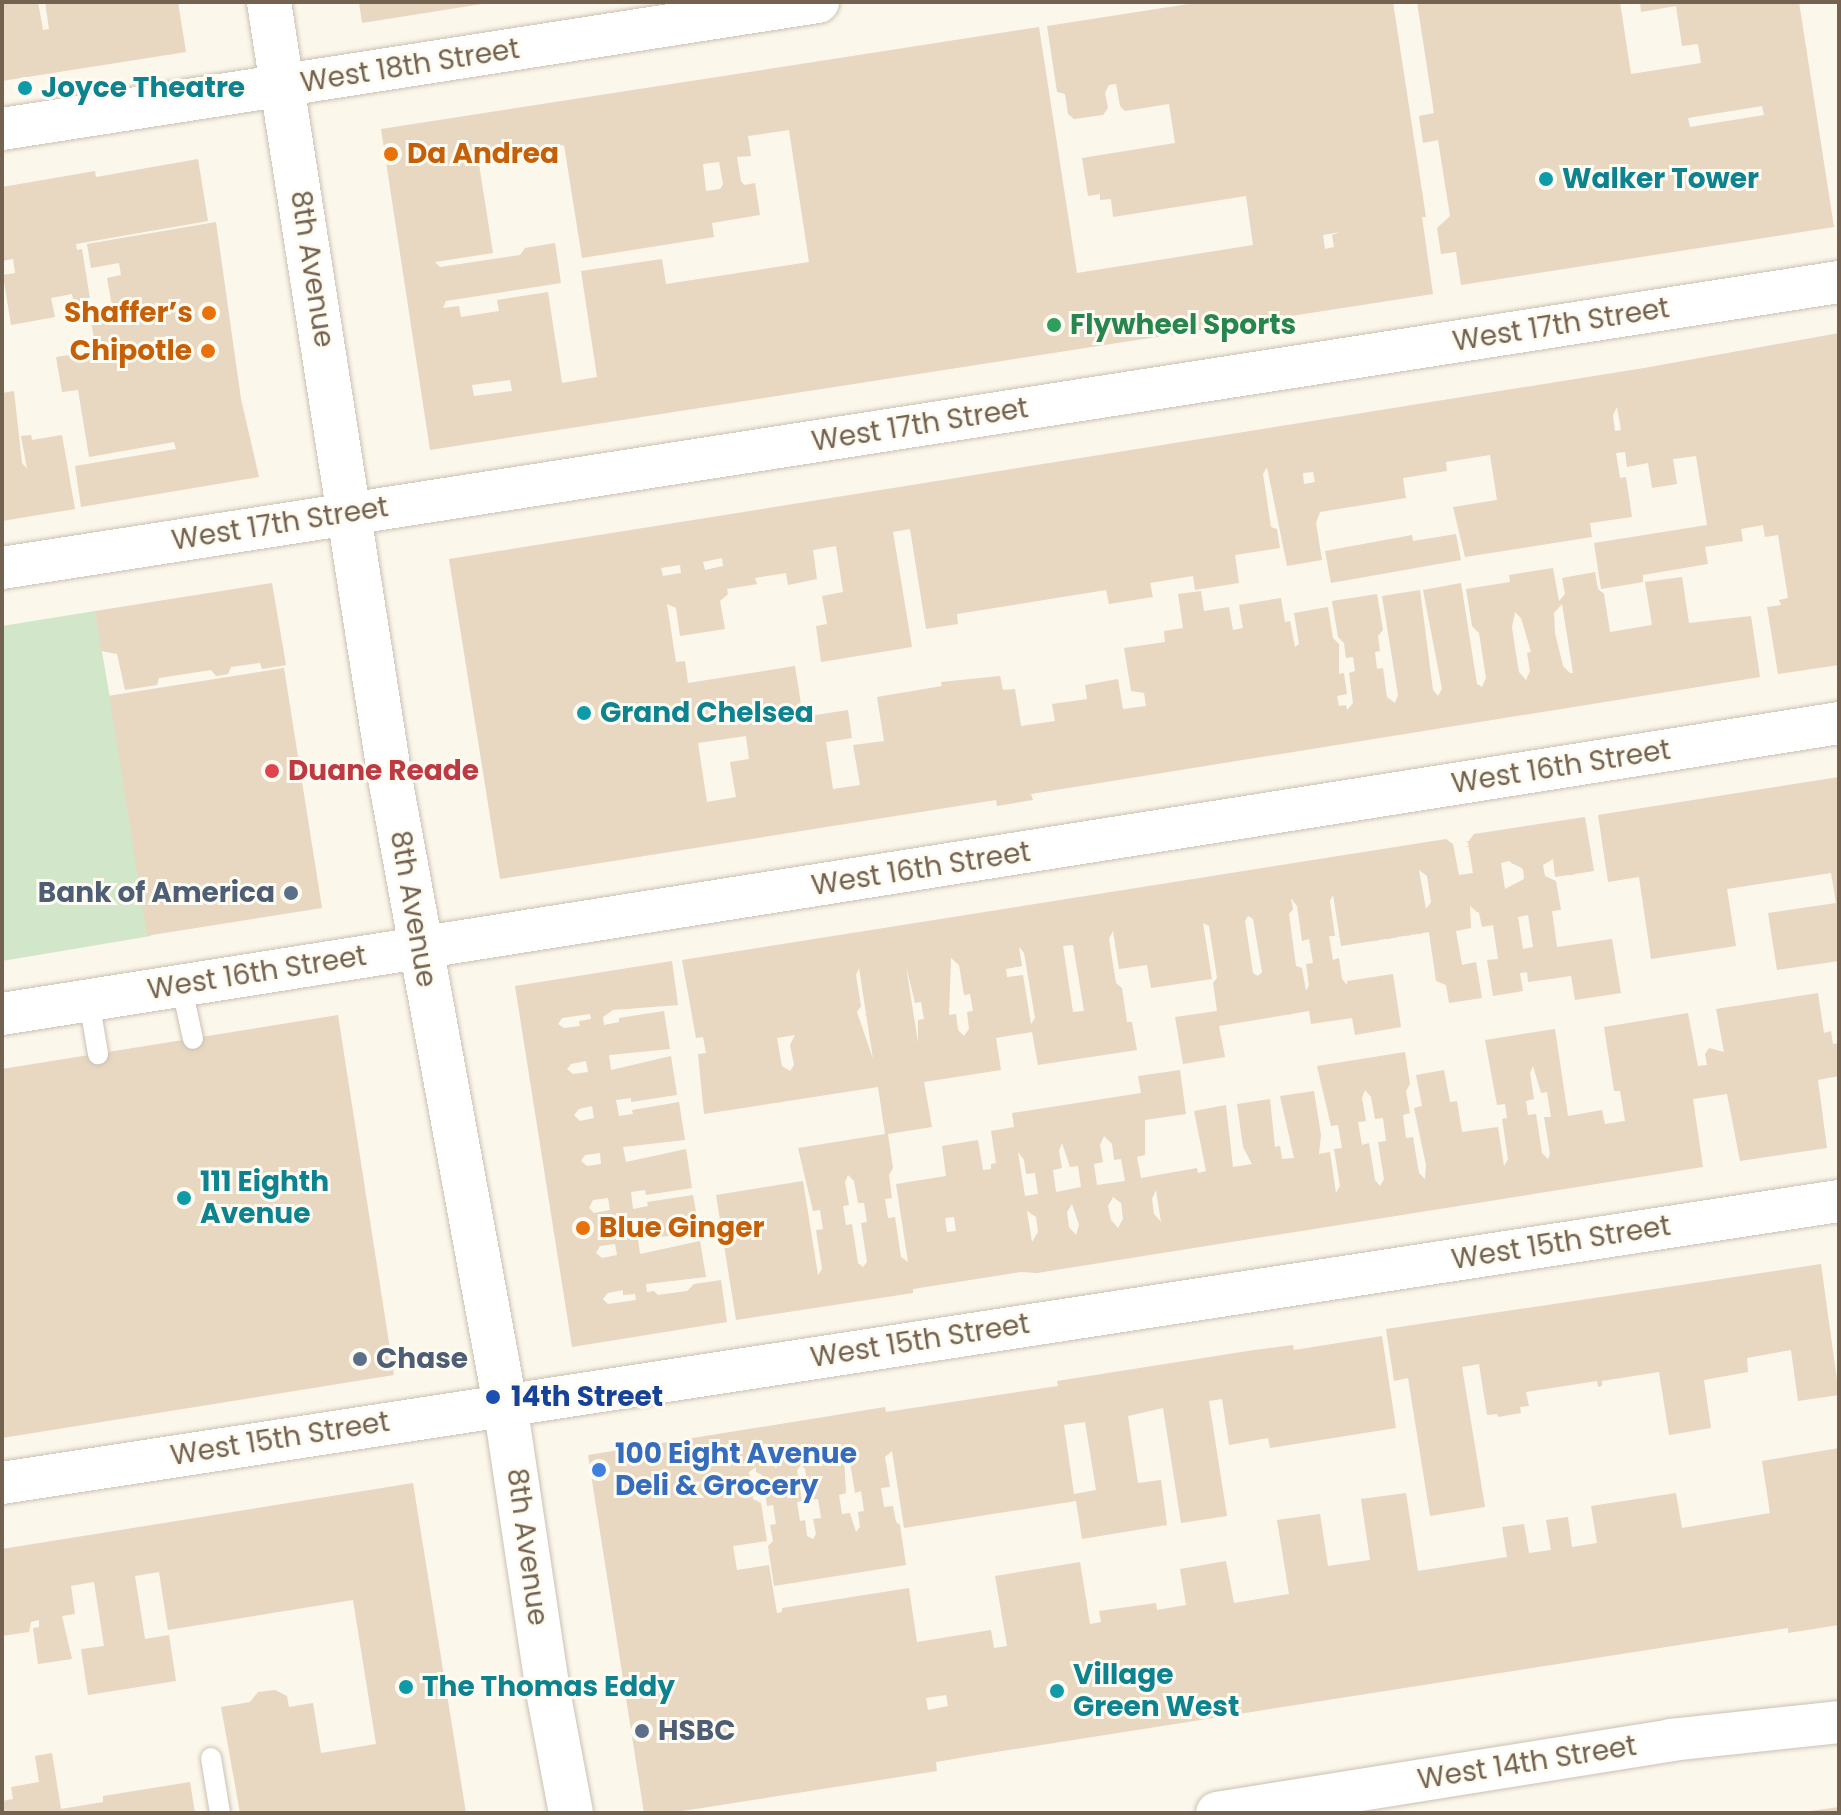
<!DOCTYPE html>
<html>
<head>
<meta charset="utf-8">
<style>
	body { margin:0 }
	#map { position:relative; width:1841px; height:1815px; overflow:hidden; background:#fbf7eb; font-family:Poppins,sans-serif }
	div>[style] { position:absolute }
	.green>* { inset:0; background:#d2e7ca }
	.building>* { inset:0; background:#e8d7c1; transform-origin:0 0 }
	.roads { filter:drop-shadow(0 0 2px #ccc1b2) drop-shadow(0 0 2px #ccc1b2) }
	.lane>* { height:20px; margin:-10px; padding:0 10px; transform-origin:10px; border-radius:10px; background:#fff }
	.street>* { height:42px; margin:-21px; padding:0 21px; transform-origin:21px; border-radius:21px; background:#fff }
	.secondary>* { height:44px; margin:-22px; padding:0 22px; transform-origin:22px; border-radius:22px; background:#fff }
	.dots>* { width:22px; height:22px; translate:-50% -50%; box-sizing:border-box; border:4px solid #fdfbf2; border-radius:50% }
	span { translate:-50% -50%; white-space:nowrap; text-align:center; line-height:1.15; -webkit-text-stroke:6px #fdfbf2; paint-order:stroke }
	.street-label { font-size:28px; color:#746250 }
	.culture-label { font-size:28px; color:#0d838f; font-weight:700 }
	.left { translate:0 -50%; text-align:left }
	.food-label { font-size:28px; color:#c56008; font-weight:700 }
	.right { translate:-100% -50%; text-align:right }
	.leisure-label { font-size:28px; color:#27864d; font-weight:700 }
	.health-label { font-size:28px; color:#be3a42; font-weight:700 }
	.service-label { font-size:28px; color:#4e5e75; font-weight:700 }
	.transit-label { font-size:28px; color:#164399; font-weight:700 }
	.shop-label { font-size:28px; color:#366cbe; font-weight:700 }
	.frame { position:absolute; inset:0; border:4px solid #746250; pointer-events:none }
</style>
</head>
<body>
<div id="map">
	<div class="green">
		<i style="clip-path:polygon(95px 611px,151px 936px,2px 961px,2px 626px)"></i>
	</div>
	<div class="building">
		<i style="clip-path:polygon(38px 2px,43px 30px,49px 29px,45px 2px,178px 2px,186px 52px,2px 81px,2px 4px)"></i>
		<i style="clip-path:polygon(359px 2px,482px 2px,482px 4px,362px 23px)"></i>
		<i style="clip-path:polygon(evenodd,1201px 2px,1393px 2px,1426px 217px,1422px 217px,1433px 294px,430px 450px,381px 129px,1039px 27px,1077px 273px,1253px 245px,1246px 196px,1113px 217px,1111px 199px,1100px 200px,1100px 194px,1088px 196px,1082px 158px,1175px 143px,1169px 104px,1125px 111px,1120px 106px,1116px 84px,1109px 85px,1105px 93px,1108px 108px,1103px 115px,1074px 119px,1068px 114px,1065px 94px,1057px 92px,1047px 26px,1201px 2px,789px 130px,809px 262px,666px 284px,662px 259px,581px 271px,597px 377px,562px 383px,548px 292px,497px 300px,499px 311px,461px 317px,459px 306px,443px 308px,446px 301px,561px 283px,555px 243px,525px 248px,520px 255px,440px 267px,435px 262px,493px 253px,478px 158px,564px 145px,582px 258px,714px 237px,712px 223px,760px 215px,755px 183px,744px 185px,741px 181px,737px 157px,751px 156px,748px 136px,789px 130px,1201px 2px,719px 162px,723px 184px,720px 189px,706px 191px,703px 164px,719px 162px,1201px 2px,1340px 232px,1332px 235px,1334px 247px,1325px 249px,1323px 235px,1340px 232px,1201px 2px,510px 380px,512px 391px,474px 396px,472px 385px,510px 380px)"></i>
		<i style="clip-path:polygon(evenodd,1417px 2px,1620px 2px,1631px 74px,1701px 63px,1698px 44px,1682px 46px,1676px 6px,1641px 12px,1640px 2px,1799px 2px,1834px 227px,1461px 285px,1456px 252px,1441px 254px,1437px 228px,1450px 216px,1438px 140px,1423px 143px,1419px 116px,1434px 113px,1417px 2px,1762px 106px,1764px 115px,1690px 127px,1688px 118px,1762px 106px)"></i>
		<i style="clip-path:polygon(198px 159px,208px 221px,76px 244px,77px 250px,82px 249px,92px 311px,76px 314px,72px 294px,51px 298px,55px 317px,11px 325px,3px 275px,15px 273px,13px 259px,2px 261px,2px 187px,95px 171px,96px 177px)"></i>
		<i style="clip-path:polygon(216px 222px,241px 399px,259px 477px,81px 507px,75px 466px,176px 449px,174px 442px,89px 457px,78px 390px,62px 392px,56px 357px,96px 351px,90px 315px,113px 312px,107px 278px,121px 275px,119px 263px,91px 268px,87px 244px)"></i>
		<i style="clip-path:polygon(evenodd,1839px 333px,1839px 665px,1778px 674px,1767px 607px,1781px 605px,1779px 600px,1788px 598px,1778px 535px,1765px 537px,1763px 525px,1741px 529px,1743px 541px,1705px 547px,1708px 564px,1643px 575px,1643px 582px,1601px 589px,1594px 543px,1707px 525px,1696px 456px,1673px 459px,1677px 484px,1652px 488px,1648px 463px,1627px 467px,1625px 452px,1616px 453px,1620px 478px,1626px 477px,1632px 517px,1590px 523px,1592px 537px,1465px 557px,1453px 507px,1497px 500px,1490px 455px,1446px 462px,1447px 471px,1403px 478px,1406px 498px,1320px 512px,1316px 523px,1322px 560px,1287px 566px,1267px 467px,1263px 474px,1271px 527px,1277px 529px,1280px 548px,1235px 555px,1239px 583px,1195px 590px,1193px 576px,1150px 583px,1153px 597px,1109px 604px,1106px 590px,957px 614px,958px 624px,926px 629px,910px 529px,893px 532px,912px 647px,821px 662px,816px 626px,827px 624px,822px 596px,843px 592px,836px 546px,813px 550px,817px 579px,788px 585px,786px 573px,755px 578px,757px 584px,727px 589px,728px 594px,720px 601px,725px 629px,680px 636px,676px 608px,667px 604px,676px 662px,685px 661px,688px 683px,795px 666px,803px 717px,848px 710px,852px 738px,826px 742px,833px 789px,860px 785px,853px 745px,884px 741px,877px 697px,942px 686px,941px 682px,1000px 676px,1003px 690px,1015px 689px,1021px 726px,1055px 721px,1052px 704px,1087px 699px,1085px 685px,1118px 679px,1123px 709px,1146px 706px,1144px 693px,1131px 691px,1124px 648px,1165px 642px,1164px 631px,1183px 628px,1178px 594px,1201px 591px,1204px 611px,1229px 607px,1233px 630px,1243px 628px,1239px 605px,1281px 598px,1285px 622px,1290px 621px,1295px 647px,1299px 644px,1294px 613px,1328px 607px,1333px 638px,1339px 644px,1339px 674px,1344px 673px,1347px 694px,1337px 696px,1339px 706px,1346px 705px,1347px 710px,1353px 703px,1349px 673px,1355px 671px,1353px 657px,1346px 658px,1344px 643px,1338px 637px,1332px 601px,1377px 594px,1383px 630px,1378px 636px,1380px 651px,1375px 652px,1377px 669px,1383px 668px,1387px 697px,1395px 703px,1398px 695px,1382px 596px,1420px 590px,1433px 690px,1438px 696px,1442px 689px,1423px 590px,1461px 583px,1477px 684px,1482px 687px,1486px 678px,1479px 633px,1472px 626px,1466px 589px,1510px 582px,1509px 575px,1553px 568px,1559px 601px,1565px 594px,1562px 578px,1595px 572px,1598px 589px,1604px 594px,1610px 632px,1652px 625px,1645px 582px,1682px 577px,1689px 623px,1751px 616px,1760px 677px,1031px 794px,1033px 800px,997px 806px,996px 800px,500px 879px,449px 559px,1644px 368px,1839px 333px,1617px 407px,1621px 430px,1615px 431px,1613px 415px,1617px 407px,1839px 333px,1313px 472px,1315px 482px,1304px 484px,1303px 473px,1313px 472px,1839px 333px,722px 558px,723px 566px,705px 570px,703px 562px,722px 558px,1839px 333px,680px 565px,681px 573px,663px 576px,661px 568px,680px 565px,1839px 333px,1562px 604px,1573px 673px,1570px 673px,1563px 666px,1555px 633px,1554px 613px,1562px 604px,1839px 333px,1515px 612px,1521px 618px,1531px 652px,1527px 653px,1530px 671px,1526px 680px,1519px 672px,1515px 648px,1512px 627px,1515px 612px,1839px 333px,746px 736px,749px 759px,730px 762px,736px 797px,707px 802px,698px 743px,746px 736px)"></i>
		<i style="clip-path:polygon(14px 391px,22px 463px,27px 469px,21px 436px,31px 435px,32px 440px,62px 435px,75px 509px,2px 521px,2px 393px)"></i>
		<i style="clip-path:polygon(1456px 534px,1461px 560px,1331px 583px,1325px 551px,1412px 535px,1413px 541px)"></i>
		<i style="clip-path:polygon(272px 583px,286px 665px,262px 669px,260px 663px,231px 667px,228px 674px,216px 676px,211px 670px,159px 678px,157px 685px,125px 690px,117px 654px,101px 651px,95px 611px)"></i>
		<i style="left:284px;top:668px;width:243px;height:177px;rotate:81deg"></i>
		<i style="clip-path:polygon(1839px 777px,1839px 961px,1777px 970px,1768px 913px,1836px 903px,1831px 873px,1727px 889px,1736px 946px,1651px 959px,1639px 877px,1608px 882px,1598px 815px)"></i>
		<i style="clip-path:polygon(evenodd,1585px 817px,1594px 871px,1555px 877px,1553px 859px,1543px 865px,1545px 876px,1556px 881px,1561px 910px,1552px 911px,1557px 947px,1612px 939px,1621px 993px,1575px 1000px,1571px 976px,1528px 982px,1527px 972px,1520px 973px,1523px 991px,1493px 996px,1487px 960px,1498px 959px,1493px 925px,1482px 927px,1479px 913px,1470px 906px,1471px 928px,1456px 931px,1462px 965px,1476px 962px,1482px 998px,1449px 1003px,1446px 985px,1436px 981px,1429px 932px,1341px 946px,1333px 895px,1330px 901px,1335px 936px,1329px 936px,1333px 960px,1339px 958px,1342px 979px,1347px 985px,1347px 981px,1393px 974px,1401px 1027px,1355px 1035px,1352px 1018px,1311px 1024px,1309px 1011px,1219px 1026px,1225px 1057px,1183px 1064px,1175px 1017px,1217px 1011px,1213px 983px,1217px 978px,1209px 926px,1203px 923px,1212px 979px,1151px 988px,1147px 965px,1119px 969px,1113px 931px,1109px 939px,1116px 983px,1122px 988px,1127px 1022px,1132px 1022px,1137px 1050px,1038px 1065px,1032px 1032px,996px 1038px,1001px 1070px,924px 1082px,932px 1127px,888px 1134px,893px 1168px,889px 1175px,892px 1198px,885px 1199px,888px 1218px,895px 1217px,901px 1257px,908px 1262px,896px 1184px,946px 1176px,942px 1146px,978px 1140px,983px 1170px,991px 1169px,991px 1164px,996px 1163px,991px 1131px,1014px 1127px,1012px 1113px,1141px 1093px,1138px 1076px,1180px 1070px,1186px 1114px,1145px 1120px,1145px 1155px,1137px 1157px,1141px 1178px,1197px 1168px,1198px 1173px,1206px 1171px,1194px 1111px,1226px 1105px,1233px 1167px,1252px 1164px,1243px 1147px,1237px 1104px,1270px 1099px,1275px 1147px,1280px 1146px,1282px 1159px,1294px 1158px,1280px 1096px,1314px 1091px,1321px 1135px,1319px 1154px,1330px 1152px,1336px 1193px,1340px 1186px,1334px 1149px,1342px 1148px,1338px 1125px,1331px 1126px,1317px 1066px,1405px 1052px,1410px 1084px,1406px 1091px,1410px 1113px,1403px 1115px,1406px 1138px,1413px 1137px,1419px 1173px,1425px 1179px,1426px 1165px,1414px 1108px,1422px 1106px,1416px 1075px,1444px 1070px,1450px 1102px,1457px 1101px,1462px 1132px,1498px 1127px,1504px 1166px,1508px 1159px,1502px 1119px,1507px 1118px,1505px 1104px,1497px 1105px,1485px 1040px,1555px 1029px,1568px 1116px,1602px 1110px,1605px 1124px,1625px 1121px,1620px 1091px,1614px 1091px,1604px 1027px,1688px 1013px,1698px 1066px,1707px 1065px,1705px 1054px,1709px 1048px,1724px 1052px,1716px 1009px,1818px 993px,1824px 1033px,1831px 1031px,1833px 1044px,1839px 1043px,1839px 1076px,1818px 1080px,1827px 1148px,1740px 1161px,1727px 1094px,1693px 1099px,1703px 1167px,1037px 1273px,1021px 1272px,913px 1289px,913px 1293px,736px 1320px,716px 1195px,803px 1181px,818px 1275px,822px 1269px,816px 1230px,823px 1229px,820px 1210px,813px 1211px,798px 1148px,885px 1134px,878px 1087px,704px 1114px,698px 1054px,706px 1053px,703px 1037px,696px 1038px,682px 960px,1446px 839px,1453px 844px,1459px 875px,1473px 873px,1468px 842px,1474px 834px,1585px 817px,1509px 861px,1523px 869px,1524px 879px,1505px 889px,1501px 863px,1509px 861px,1585px 817px,1419px 870px,1427px 876px,1431px 902px,1426px 909px,1419px 870px,1585px 817px,1291px 898px,1297px 906px,1302px 941px,1309px 939px,1313px 963px,1306px 964px,1309px 985px,1306px 991px,1302px 968px,1296px 966px,1289px 914px,1293px 909px,1291px 898px,1585px 817px,1528px 915px,1533px 947px,1523px 949px,1518px 917px,1528px 915px,1585px 817px,1248px 916px,1253px 919px,1262px 972px,1258px 976px,1253px 973px,1245px 921px,1248px 916px,1585px 817px,1073px 945px,1084px 1011px,1073px 1012px,1063px 946px,1073px 945px,1585px 817px,1019px 947px,1024px 953px,1035px 1018px,1031px 1024px,1023px 975px,1007px 977px,1006px 969px,1022px 966px,1019px 947px,1585px 817px,951px 958px,959px 965px,964px 995px,970px 994px,973px 1011px,967px 1012px,969px 1029px,964px 1036px,958px 1030px,956px 1014px,949px 1015px,951px 958px,1585px 817px,906px 966px,915px 1003px,921px 1002px,924px 1019px,918px 1020px,918px 1043px,906px 966px,1585px 817px,859px 968px,873px 1059px,857px 1012px,861px 1006px,856px 975px,859px 968px,1585px 817px,795px 1035px,790px 1045px,794px 1065px,790px 1071px,782px 1066px,777px 1038px,795px 1035px,1585px 817px,1533px 1066px,1541px 1093px,1547px 1092px,1551px 1117px,1544px 1117px,1550px 1154px,1548px 1159px,1542px 1153px,1536px 1114px,1528px 1115px,1526px 1101px,1534px 1099px,1530px 1073px,1533px 1066px,1585px 817px,1365px 1090px,1371px 1097px,1375px 1119px,1383px 1118px,1386px 1141px,1378px 1142px,1384px 1179px,1380px 1186px,1375px 1180px,1369px 1143px,1362px 1145px,1358px 1122px,1366px 1121px,1362px 1098px,1365px 1090px,1585px 817px,1104px 1136px,1112px 1144px,1114px 1160px,1121px 1159px,1125px 1181px,1097px 1185px,1094px 1164px,1103px 1162px,1100px 1145px,1104px 1136px,1585px 817px,1062px 1143px,1070px 1167px,1078px 1166px,1081px 1187px,1056px 1192px,1053px 1170px,1062px 1168px,1059px 1151px,1062px 1143px,1585px 817px,1018px 1152px,1024px 1160px,1026px 1174px,1035px 1173px,1038px 1194px,1025px 1196px,1018px 1152px,1585px 817px,848px 1175px,854px 1181px,858px 1203px,864px 1203px,867px 1222px,861px 1223px,867px 1262px,863px 1267px,858px 1263px,852px 1224px,846px 1225px,843px 1206px,849px 1205px,845px 1182px,848px 1175px,1585px 817px,1156px 1190px,1161px 1222px,1154px 1214px,1152px 1199px,1156px 1190px,1585px 817px,1113px 1197px,1121px 1203px,1123px 1219px,1118px 1228px,1111px 1220px,1108px 1206px,1113px 1197px,1585px 817px,1072px 1204px,1079px 1225px,1076px 1235px,1069px 1227px,1067px 1212px,1072px 1204px,1585px 817px,1027px 1211px,1036px 1217px,1038px 1232px,1032px 1242px,1027px 1211px,1585px 817px,954px 1217px,956px 1231px,947px 1232px,945px 1218px,954px 1217px)"></i>
		<i style="clip-path:polygon(evenodd,672px 961px,678px 1005px,613px 1010px,603px 1017px,604px 1025px,619px 1022px,619px 1018px,664px 1011px,670px 1049px,609px 1055px,610px 1062px,611px 1070px,671px 1056px,677px 1095px,631px 1102px,631px 1098px,616px 1100px,619px 1116px,633px 1114px,632px 1110px,679px 1102px,685px 1140px,623px 1147px,626px 1162px,686px 1149px,692px 1188px,646px 1195px,645px 1190px,631px 1192px,633px 1209px,648px 1206px,647px 1202px,693px 1195px,700px 1233px,638px 1239px,640px 1254px,700px 1241px,706px 1277px,646px 1284px,647px 1292px,654px 1291px,658px 1295px,687px 1291px,694px 1284px,721px 1280px,727px 1322px,572px 1347px,515px 986px,672px 961px,590px 1014px,591px 1019px,579px 1021px,580px 1026px,564px 1028px,558px 1024px,562px 1018px,590px 1014px,672px 961px,586px 1061px,588px 1072px,573px 1074px,567px 1069px,571px 1064px,586px 1061px,672px 961px,592px 1106px,594px 1118px,580px 1121px,574px 1115px,579px 1109px,592px 1106px,672px 961px,600px 1153px,601px 1164px,587px 1166px,581px 1161px,585px 1155px,600px 1153px,672px 961px,608px 1198px,610px 1210px,594px 1213px,589px 1208px,593px 1200px,608px 1198px,672px 961px,615px 1244px,617px 1255px,602px 1258px,596px 1253px,600px 1246px,615px 1244px,672px 961px,623px 1290px,623px 1295px,635px 1294px,636px 1300px,608px 1304px,603px 1299px,608px 1293px,623px 1290px)"></i>
		<i style="clip-path:polygon(338px 1015px,394px 1375px,2px 1438px,2px 1069px)"></i>
		<i style="clip-path:polygon(1821px 1264px,1839px 1395px,1798px 1401px,1791px 1350px,1747px 1358px,1748px 1372px,1704px 1380px,1711px 1428px,1669px 1435px,1659px 1372px,1602px 1381px,1602px 1386px,1598px 1387px,1597px 1381px,1526px 1392px,1529px 1406px,1520px 1407px,1521px 1413px,1498px 1417px,1497px 1414px,1487px 1415px,1479px 1364px,1462px 1367px,1485px 1507px,1430px 1516px,1408px 1378px,1394px 1381px,1386px 1329px)"></i>
		<i style="clip-path:polygon(evenodd,1382px 1336px,1396px 1428px,1270px 1448px,1268px 1438px,1229px 1445px,1222px 1399px,1209px 1401px,1227px 1516px,1181px 1523px,1163px 1408px,1128px 1416px,1138px 1483px,1161px 1480px,1167px 1525px,1082px 1539px,1076px 1501px,904px 1528px,892px 1451px,885px 1457px,890px 1487px,881px 1488px,884px 1507px,893px 1506px,896px 1522px,900px 1525px,906px 1565px,774px 1586px,768px 1546px,773px 1541px,770px 1525px,776px 1524px,773px 1505px,767px 1506px,762px 1475px,756px 1472px,756px 1467px,749px 1472px,753px 1499px,761px 1503px,767px 1541px,733px 1546px,737px 1570px,769px 1565px,777px 1613px,782px 1612px,782px 1608px,909px 1588px,917px 1642px,991px 1630px,994px 1648px,1007px 1646px,995px 1576px,1080px 1562px,1090px 1624px,1101px 1622px,1099px 1611px,1156px 1603px,1157px 1610px,1186px 1605px,1180px 1569px,1226px 1561px,1234px 1603px,1289px 1594px,1277px 1520px,1320px 1514px,1328px 1566px,1370px 1560px,1361px 1499px,1406px 1493px,1418px 1571px,1507px 1557px,1502px 1527px,1524px 1524px,1529px 1553px,1551px 1550px,1546px 1520px,1568px 1517px,1572px 1547px,1597px 1543px,1591px 1506px,1676px 1493px,1682px 1528px,1770px 1513px,1762px 1461px,1839px 1448px,1839px 1625px,1788px 1633px,1788px 1628px,977px 1755px,936px 1762px,937px 1771px,670px 1813px,644px 1813px,588px 1455px,885px 1407px,886px 1412px,1058px 1386px,1057px 1381px,1254px 1350px,1293px 1345px,1294px 1350px,1382px 1336px,1085px 1422px,1096px 1490px,1074px 1494px,1064px 1425px,1085px 1422px,1382px 1336px,844px 1458px,850px 1462px,855px 1493px,861px 1491px,864px 1511px,858px 1512px,860px 1527px,856px 1532px,850px 1513px,842px 1514px,839px 1495px,846px 1493px,844px 1458px,1382px 1336px,801px 1465px,805px 1469px,810px 1500px,818px 1499px,821px 1518px,813px 1519px,816px 1534px,813px 1539px,807px 1536px,805px 1520px,800px 1521px,797px 1502px,802px 1501px,797px 1470px,801px 1465px,1382px 1336px,946px 1695px,948px 1706px,928px 1710px,926px 1698px,946px 1695px)"></i>
		<i style="clip-path:polygon(413px 1483px,466px 1813px,240px 1813px,221px 1707px,250px 1702px,258px 1692px,275px 1690px,287px 1696px,289px 1707px,313px 1703px,321px 1753px,376px 1744px,353px 1600px,168px 1630px,159px 1572px,135px 1576px,145px 1639px,169px 1635px,176px 1681px,88px 1695px,81px 1649px,104px 1646px,94px 1582px,71px 1586px,75px 1614px,62px 1616px,72px 1659px,38px 1664px,33px 1628px,39px 1627px,39px 1620px,31px 1622px,29px 1632px,2px 1636px,2px 1549px)"></i>
		<i style="clip-path:polygon(52px 1753px,61px 1809px,103px 1802px,103px 1796px,190px 1782px,195px 1813px,2px 1813px,2px 1801px,13px 1799px,11px 1787px,39px 1782px,35px 1756px)"></i>
		<i style="clip-path:polygon(1839px 1807px,1839px 1813px,1810px 1813px,1810px 1811px)"></i>
	</div>
	<div class="roads">
		<div class="lane">
			<i style="left:181px;top:984px;width:56px;rotate:77.7deg"></i>
			<i style="left:89px;top:1000px;width:55px;rotate:80.5deg"></i>
			<i style="left:211px;top:1758px;width:56px;rotate:80.7deg"></i>
		</div>
		<div class="street">
			<i style="left:2px;top:129px;width:826px;rotate:-8.85deg"></i>
			<i style="left:2px;top:568px;width:1859px;rotate:-8.85deg"></i>
			<i style="left:2px;top:1014px;width:1860px;rotate:-9deg"></i>
			<i style="left:2px;top:1483px;width:1859px;rotate:-8.73deg"></i>
			<i style="left:1217px;top:1813px;width:460px;rotate:-9.1deg"></i>
			<i style="left:1671px;top:1740px;width:169px;rotate:-6.1deg"></i>
		</div>
		<div class="secondary">
			<i style="left:269px;top:2px;width:785px;rotate:81.14deg"></i>
			<i style="left:390px;top:778px;width:636px;rotate:79.59deg"></i>
			<i style="left:505px;top:1404px;width:285px;rotate:81.5deg"></i>
			<i style="left:547px;top:1686px;width:129px;rotate:79.3deg"></i>
		</div>
	</div>
	<div class="dots">
		<i style="left:25px;top:88px;background:#0f9aa8"></i>
		<i style="left:391px;top:154px;background:#e8710a"></i>
		<i style="left:1546px;top:179px;background:#0f9aa8"></i>
		<i style="left:209px;top:313px;background:#e8710a"></i>
		<i style="left:1054px;top:325px;background:#2e9e5b"></i>
		<i style="left:208px;top:351px;background:#e8710a"></i>
		<i style="left:584px;top:713px;background:#0f9aa8"></i>
		<i style="left:272px;top:771px;background:#e0444e"></i>
		<i style="left:291px;top:893px;background:#5c6f8a"></i>
		<i style="left:184px;top:1198px;background:#0f9aa8"></i>
		<i style="left:583px;top:1228px;background:#e8710a"></i>
		<i style="left:360px;top:1359px;background:#5c6f8a"></i>
		<i style="left:493px;top:1397px;background:#1a4fb4"></i>
		<i style="left:599px;top:1470px;background:#3f7fe0"></i>
		<i style="left:406px;top:1687px;background:#0f9aa8"></i>
		<i style="left:1057px;top:1691px;background:#0f9aa8"></i>
		<i style="left:642px;top:1731px;background:#5c6f8a"></i>
	</div>
	<div class="street-label">
		<span style="left:410px;top:66px;rotate:-9deg">West 18th Street</span>
		<span style="left:312px;top:269px;rotate:81deg">8th Avenue</span>
		<span style="left:1561px;top:325px;rotate:-9deg">West 17th Street</span>
		<span style="left:920px;top:425px;rotate:-9deg">West 17th Street</span>
		<span style="left:280px;top:524px;rotate:-9deg">West 17th Street</span>
		<span style="left:1561px;top:767px;rotate:-9deg">West 16th Street</span>
		<span style="left:921px;top:869px;rotate:-9deg">West 16th Street</span>
		<span style="left:413px;top:909px;rotate:80deg">8th Avenue</span>
		<span style="left:257px;top:973px;rotate:-9deg">West 16th Street</span>
		<span style="left:1561px;top:1243px;rotate:-9deg">West 15th Street</span>
		<span style="left:920px;top:1341px;rotate:-9deg">West 15th Street</span>
		<span style="left:280px;top:1439px;rotate:-9deg">West 15th Street</span>
		<span style="left:527px;top:1547px;rotate:82deg">8th Avenue</span>
		<span style="left:1527px;top:1763px;rotate:-9deg">West 14th Street</span>
	</div>
	<div class="culture-label">
		<span class="left" style="left:41px;top:88px">Joyce Theatre</span>
		<span class="left" style="left:1562px;top:179px">Walker Tower</span>
		<span class="left" style="left:600px;top:713px">Grand Chelsea</span>
		<span class="left" style="left:200px;top:1198px">111 Eighth<br>Avenue</span>
		<span class="left" style="left:1073px;top:1691px">Village<br>Green West</span>
		<span class="left" style="left:422px;top:1687px">The Thomas Eddy</span>
	</div>
	<div class="food-label">
		<span class="left" style="left:407px;top:154px">Da Andrea</span>
		<span class="right" style="left:193px;top:313px">Shaffer’s</span>
		<span class="right" style="left:192px;top:351px">Chipotle</span>
		<span class="left" style="left:599px;top:1228px">Blue Ginger</span>
	</div>
	<div class="leisure-label">
		<span class="left" style="left:1070px;top:325px">Flywheel Sports</span>
	</div>
	<div class="health-label">
		<span class="left" style="left:288px;top:771px">Duane Reade</span>
	</div>
	<div class="service-label">
		<span class="right" style="left:275px;top:893px">Bank of America</span>
		<span class="left" style="left:376px;top:1359px">Chase</span>
		<span class="left" style="left:658px;top:1731px">HSBC</span>
	</div>
	<div class="transit-label">
		<span class="left" style="left:511px;top:1397px">14th Street</span>
	</div>
	<div class="shop-label">
		<span class="left" style="left:615px;top:1470px">100 Eight Avenue<br>Deli &amp; Grocery</span>
	</div>
	<div class="frame"></div>
</div>
</body>
</html>
